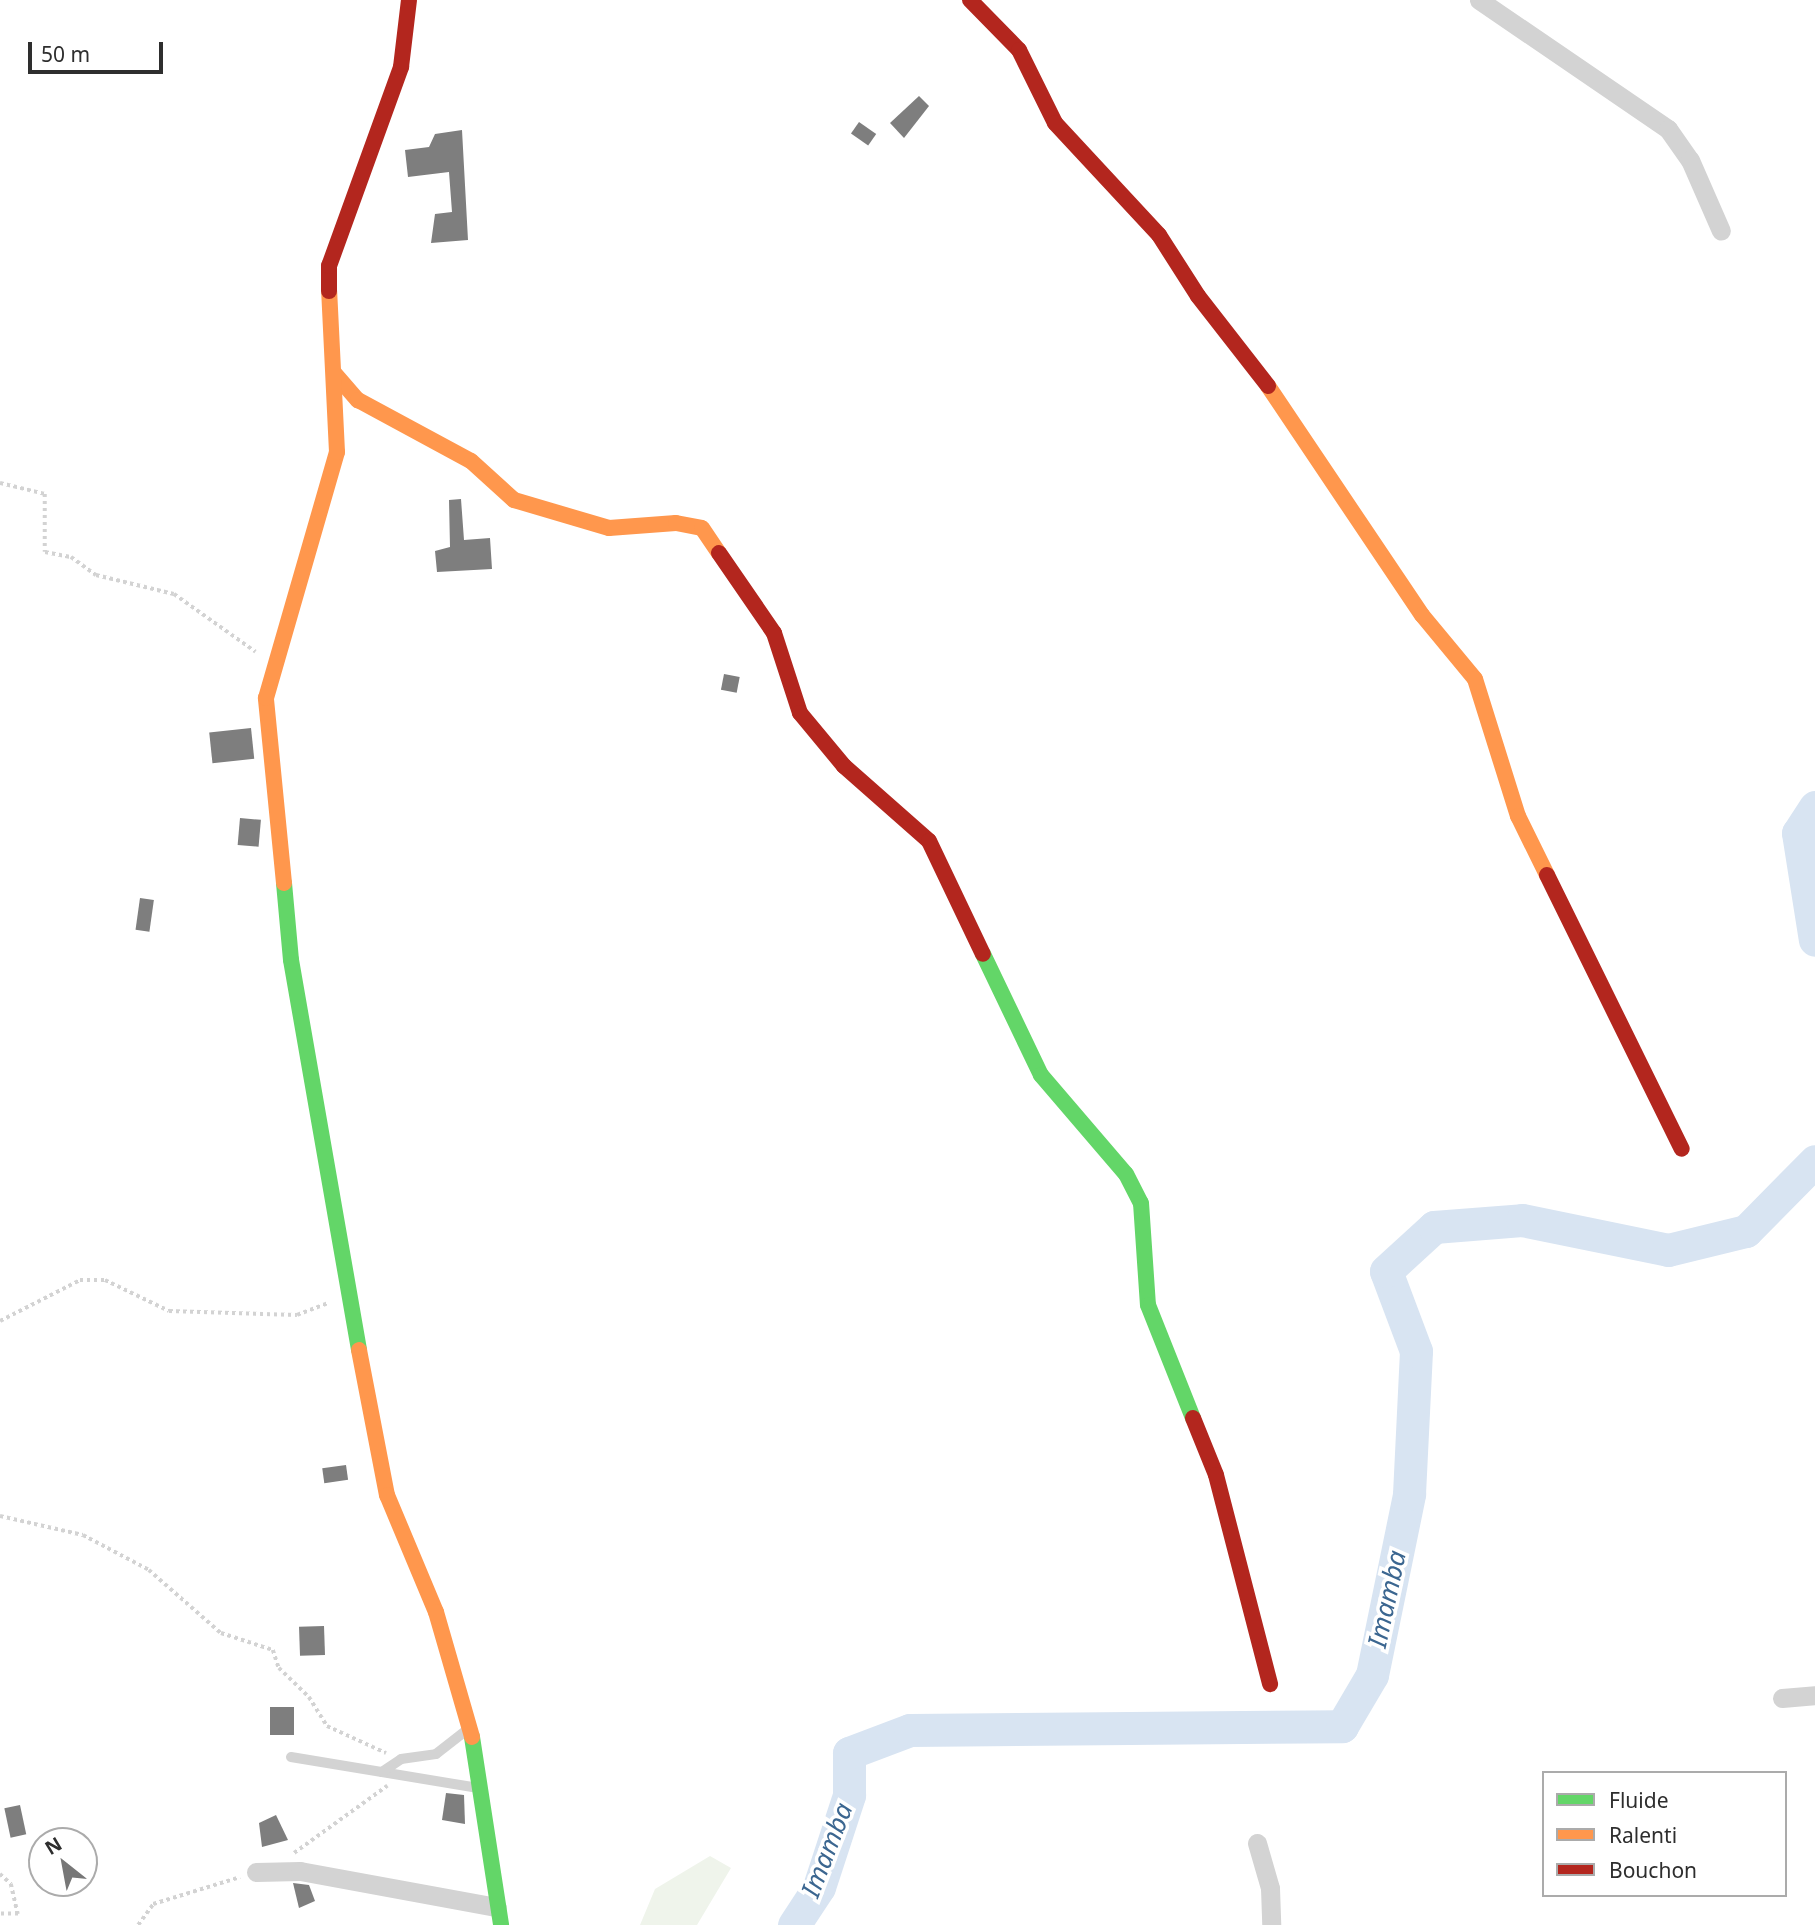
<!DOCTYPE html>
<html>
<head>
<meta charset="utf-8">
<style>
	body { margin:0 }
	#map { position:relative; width:1815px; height:1925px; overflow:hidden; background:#fff; font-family:"Noto Sans",sans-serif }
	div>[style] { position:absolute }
	.green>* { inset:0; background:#eff4eb }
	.river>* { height:33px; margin:-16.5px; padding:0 16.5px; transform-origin:16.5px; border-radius:16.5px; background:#d8e4f2 }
	.building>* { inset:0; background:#7e7e7e; transform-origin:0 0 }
	.path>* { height:3.5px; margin-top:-1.75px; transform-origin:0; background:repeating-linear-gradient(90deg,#d3d3d3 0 3.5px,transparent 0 7px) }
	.lane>* { height:10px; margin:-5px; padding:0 5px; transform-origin:5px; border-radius:5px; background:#d3d3d3 }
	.street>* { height:19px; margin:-9.5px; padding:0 9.5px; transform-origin:9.5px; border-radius:9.5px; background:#d3d3d3 }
	.fast>* { height:16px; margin:-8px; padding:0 8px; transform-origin:8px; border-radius:8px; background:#63d668 }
	.slow>* { height:16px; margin:-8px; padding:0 8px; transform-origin:8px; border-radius:8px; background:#ff974d }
	.jam>* { height:16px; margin:-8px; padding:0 8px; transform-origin:8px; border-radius:8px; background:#b3261e }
	span { translate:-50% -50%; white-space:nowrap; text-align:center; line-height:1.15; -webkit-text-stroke:7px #fff; paint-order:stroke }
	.water-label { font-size:26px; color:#3b6690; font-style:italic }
	.legend { position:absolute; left:1542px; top:1771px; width:245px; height:126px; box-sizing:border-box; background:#fff; border:2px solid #ababab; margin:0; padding:9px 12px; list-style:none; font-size:21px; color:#2e2e2e }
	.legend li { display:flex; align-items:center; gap:14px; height:35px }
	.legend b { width:35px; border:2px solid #ababab }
	.north { position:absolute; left:28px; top:1827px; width:70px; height:70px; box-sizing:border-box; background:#fff; border:2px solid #ababab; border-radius:50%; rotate:329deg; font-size:19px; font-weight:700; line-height:28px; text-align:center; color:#2e2e2e }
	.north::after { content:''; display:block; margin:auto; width:24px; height:32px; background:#777; clip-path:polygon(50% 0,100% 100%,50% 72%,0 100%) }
	.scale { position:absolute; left:28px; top:42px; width:135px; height:32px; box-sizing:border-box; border:4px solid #2e2e2e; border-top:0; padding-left:9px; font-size:21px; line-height:24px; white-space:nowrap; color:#2e2e2e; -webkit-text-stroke:5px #fff; paint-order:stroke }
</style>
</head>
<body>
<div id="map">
	<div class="green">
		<i style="clip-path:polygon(710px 1856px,731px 1868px,697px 1925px,640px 1925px,655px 1889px)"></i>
	</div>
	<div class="river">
		<i style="left:1815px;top:807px;width:31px;rotate:123deg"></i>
		<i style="left:1798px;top:833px;width:108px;rotate:81deg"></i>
		<i style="left:794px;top:1925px;width:45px;rotate:-56.7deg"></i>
		<i style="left:819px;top:1887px;width:97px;rotate:-71.9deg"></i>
		<i style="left:849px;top:1795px;width:42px;rotate:-90deg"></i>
		<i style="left:849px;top:1753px;width:65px;rotate:-20.7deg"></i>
		<i style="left:910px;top:1730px;width:432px;rotate:-0.5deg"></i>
		<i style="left:1342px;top:1726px;width:59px;rotate:-59.5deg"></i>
		<i style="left:1372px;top:1675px;width:185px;rotate:-78.4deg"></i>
		<i style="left:1409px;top:1494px;width:143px;rotate:-87.2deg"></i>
		<i style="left:1416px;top:1351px;width:85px;rotate:-110.6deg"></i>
		<i style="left:1386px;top:1271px;width:65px;rotate:-42.5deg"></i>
		<i style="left:1434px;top:1227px;width:88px;rotate:-4.5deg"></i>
		<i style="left:1522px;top:1220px;width:149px;rotate:11.6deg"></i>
		<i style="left:1668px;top:1250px;width:80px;rotate:-13.7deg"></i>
		<i style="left:1746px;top:1231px;width:98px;rotate:-45.4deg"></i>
	</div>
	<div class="building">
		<i style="clip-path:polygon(919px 96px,929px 106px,904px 138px,890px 123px)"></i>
		<i style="left:859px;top:122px;width:21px;height:14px;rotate:35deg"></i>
		<i style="clip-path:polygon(462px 130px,468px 240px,431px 243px,435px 214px,452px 212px,449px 172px,408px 177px,405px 150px,429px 147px,435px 134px)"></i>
		<i style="clip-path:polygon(461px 499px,464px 540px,490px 538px,492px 569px,437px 572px,435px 551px,450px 547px,449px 500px)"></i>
		<i style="left:724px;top:674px;width:16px;height:16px;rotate:11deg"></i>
		<i style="left:251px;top:728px;width:31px;height:42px;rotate:84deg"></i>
		<i style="left:240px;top:818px;width:21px;height:27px;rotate:5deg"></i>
		<i style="left:140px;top:898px;width:14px;height:32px;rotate:8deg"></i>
		<i style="left:346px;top:1465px;width:15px;height:24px;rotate:82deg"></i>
		<i style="left:324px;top:1626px;width:29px;height:25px;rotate:88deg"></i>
		<i style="left:294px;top:1707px;width:28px;height:24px;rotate:90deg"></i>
		<i style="clip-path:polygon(446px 1793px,464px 1795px,465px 1824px,442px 1820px)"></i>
		<i style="left:20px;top:1805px;width:30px;height:16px;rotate:78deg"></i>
		<i style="clip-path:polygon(276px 1815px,288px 1840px,262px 1847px,259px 1823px)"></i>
		<i style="clip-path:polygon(293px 1883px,309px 1885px,315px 1901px,299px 1908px)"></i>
	</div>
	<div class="path">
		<i style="left:0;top:483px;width:46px;rotate:13.7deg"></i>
		<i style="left:45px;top:494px;width:58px;rotate:90deg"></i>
		<i style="left:45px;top:552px;width:26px;rotate:11deg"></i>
		<i style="left:71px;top:557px;width:31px;rotate:36deg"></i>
		<i style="left:96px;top:575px;width:80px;rotate:13.7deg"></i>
		<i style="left:174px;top:594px;width:100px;rotate:35.3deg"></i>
		<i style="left:0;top:1321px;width:90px;rotate:-27.1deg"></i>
		<i style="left:80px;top:1280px;width:25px"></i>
		<i style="left:105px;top:1280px;width:71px;rotate:25.8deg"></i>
		<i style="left:169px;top:1311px;width:128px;rotate:1.8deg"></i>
		<i style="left:297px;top:1315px;width:33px;rotate:-21deg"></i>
		<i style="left:0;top:1516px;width:85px;rotate:12.9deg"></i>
		<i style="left:83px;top:1535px;width:75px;rotate:27.9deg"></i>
		<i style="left:149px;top:1570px;width:96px;rotate:41.2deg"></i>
		<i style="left:221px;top:1633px;width:55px;rotate:18.1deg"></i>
		<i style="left:273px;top:1650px;width:19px;rotate:72deg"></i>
		<i style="left:279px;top:1668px;width:42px;rotate:44deg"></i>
		<i style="left:309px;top:1697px;width:34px;rotate:58deg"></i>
		<i style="left:327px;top:1726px;width:65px;rotate:24.6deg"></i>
		<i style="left:294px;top:1853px;width:115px;rotate:-35.8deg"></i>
		<i style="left:0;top:1874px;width:15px;rotate:42deg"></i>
		<i style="left:11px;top:1884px;width:31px;rotate:77deg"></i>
		<i style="left:18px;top:1914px;width:18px;rotate:180deg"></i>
		<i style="left:138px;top:1925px;width:26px;rotate:-54deg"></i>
		<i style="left:153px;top:1904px;width:91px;rotate:-17.2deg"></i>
	</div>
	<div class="lane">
		<i style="left:291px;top:1757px;width:190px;rotate:9.4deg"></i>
		<i style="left:382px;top:1772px;width:23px;rotate:-34deg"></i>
		<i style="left:401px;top:1759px;width:35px;rotate:-8deg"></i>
		<i style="left:436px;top:1754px;width:39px;rotate:-38deg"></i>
	</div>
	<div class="street">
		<i style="left:1479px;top:0;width:229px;rotate:34.3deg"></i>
		<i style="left:1668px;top:129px;width:38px;rotate:55deg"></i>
		<i style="left:1690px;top:160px;width:77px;rotate:66.4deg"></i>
		<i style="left:1782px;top:1698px;width:33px;rotate:-5deg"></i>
		<i style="left:1257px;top:1843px;width:47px;rotate:73.9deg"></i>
		<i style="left:1270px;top:1888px;width:37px;rotate:88deg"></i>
		<i style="left:256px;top:1872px;width:44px;rotate:-1.3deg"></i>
		<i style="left:300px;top:1871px;width:200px;rotate:10.4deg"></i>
	</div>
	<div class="fast">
		<i style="left:284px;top:883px;width:77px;rotate:84.8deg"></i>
		<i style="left:291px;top:960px;width:396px;rotate:80.1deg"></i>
		<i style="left:983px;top:954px;width:134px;rotate:64.4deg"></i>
		<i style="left:1041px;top:1075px;width:130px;rotate:49.4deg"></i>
		<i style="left:1126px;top:1174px;width:33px;rotate:63deg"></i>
		<i style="left:1141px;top:1203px;width:102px;rotate:86.1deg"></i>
		<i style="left:1148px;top:1305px;width:122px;rotate:68.3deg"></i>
		<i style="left:472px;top:1737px;width:190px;rotate:81.2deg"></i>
	</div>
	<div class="slow">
		<i style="left:335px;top:374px;width:35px;rotate:49deg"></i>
		<i style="left:358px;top:400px;width:128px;rotate:28.4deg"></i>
		<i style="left:471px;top:461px;width:58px;rotate:42.2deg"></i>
		<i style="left:514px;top:500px;width:99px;rotate:16.4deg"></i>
		<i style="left:609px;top:528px;width:67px;rotate:-4.3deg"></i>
		<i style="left:676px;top:523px;width:26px;rotate:11deg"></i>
		<i style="left:702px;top:528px;width:30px;rotate:56deg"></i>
		<i style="left:1268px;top:386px;width:276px;rotate:56.1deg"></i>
		<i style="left:1422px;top:615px;width:83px;rotate:50.4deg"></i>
		<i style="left:1475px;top:679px;width:144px;rotate:72.6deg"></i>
		<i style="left:1518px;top:816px;width:66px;rotate:63.8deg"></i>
		<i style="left:284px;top:883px;width:186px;rotate:-95.6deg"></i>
		<i style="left:266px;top:698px;width:256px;rotate:-73.9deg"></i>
		<i style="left:337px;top:452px;width:161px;rotate:-92.8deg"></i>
		<i style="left:359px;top:1350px;width:148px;rotate:79.1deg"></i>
		<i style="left:387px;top:1495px;width:127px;rotate:67.3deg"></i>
		<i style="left:436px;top:1612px;width:130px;rotate:73.9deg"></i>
	</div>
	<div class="jam">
		<i style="left:970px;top:0;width:70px;rotate:45.6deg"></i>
		<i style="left:1019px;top:50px;width:81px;rotate:63.7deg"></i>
		<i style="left:1055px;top:123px;width:153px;rotate:47.1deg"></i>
		<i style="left:1159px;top:235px;width:72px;rotate:57.4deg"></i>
		<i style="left:1198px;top:296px;width:114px;rotate:52.1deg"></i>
		<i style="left:329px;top:291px;width:25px;rotate:-90deg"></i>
		<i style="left:329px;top:266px;width:212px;rotate:-70.1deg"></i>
		<i style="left:401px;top:67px;width:67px;rotate:-83.2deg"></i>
		<i style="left:719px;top:553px;width:97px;rotate:55.5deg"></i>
		<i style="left:774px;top:633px;width:84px;rotate:72deg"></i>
		<i style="left:800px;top:713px;width:69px;rotate:50.3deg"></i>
		<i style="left:844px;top:766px;width:113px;rotate:41.4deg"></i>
		<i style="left:929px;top:841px;width:125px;rotate:64.5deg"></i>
		<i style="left:1547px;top:875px;width:305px;rotate:63.8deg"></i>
		<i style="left:1193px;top:1418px;width:61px;rotate:68deg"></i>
		<i style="left:1216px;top:1475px;width:216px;rotate:75.5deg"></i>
	</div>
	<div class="water-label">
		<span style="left:1387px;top:1599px;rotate:-78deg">Imamba</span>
		<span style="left:827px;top:1850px;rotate:-69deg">Imamba</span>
	</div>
	<ul class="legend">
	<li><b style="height:9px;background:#63d668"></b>Fluide</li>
	<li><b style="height:9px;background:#ff974d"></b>Ralenti</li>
	<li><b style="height:9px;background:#b3261e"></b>Bouchon</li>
	</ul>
	<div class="north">N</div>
	<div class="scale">50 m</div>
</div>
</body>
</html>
